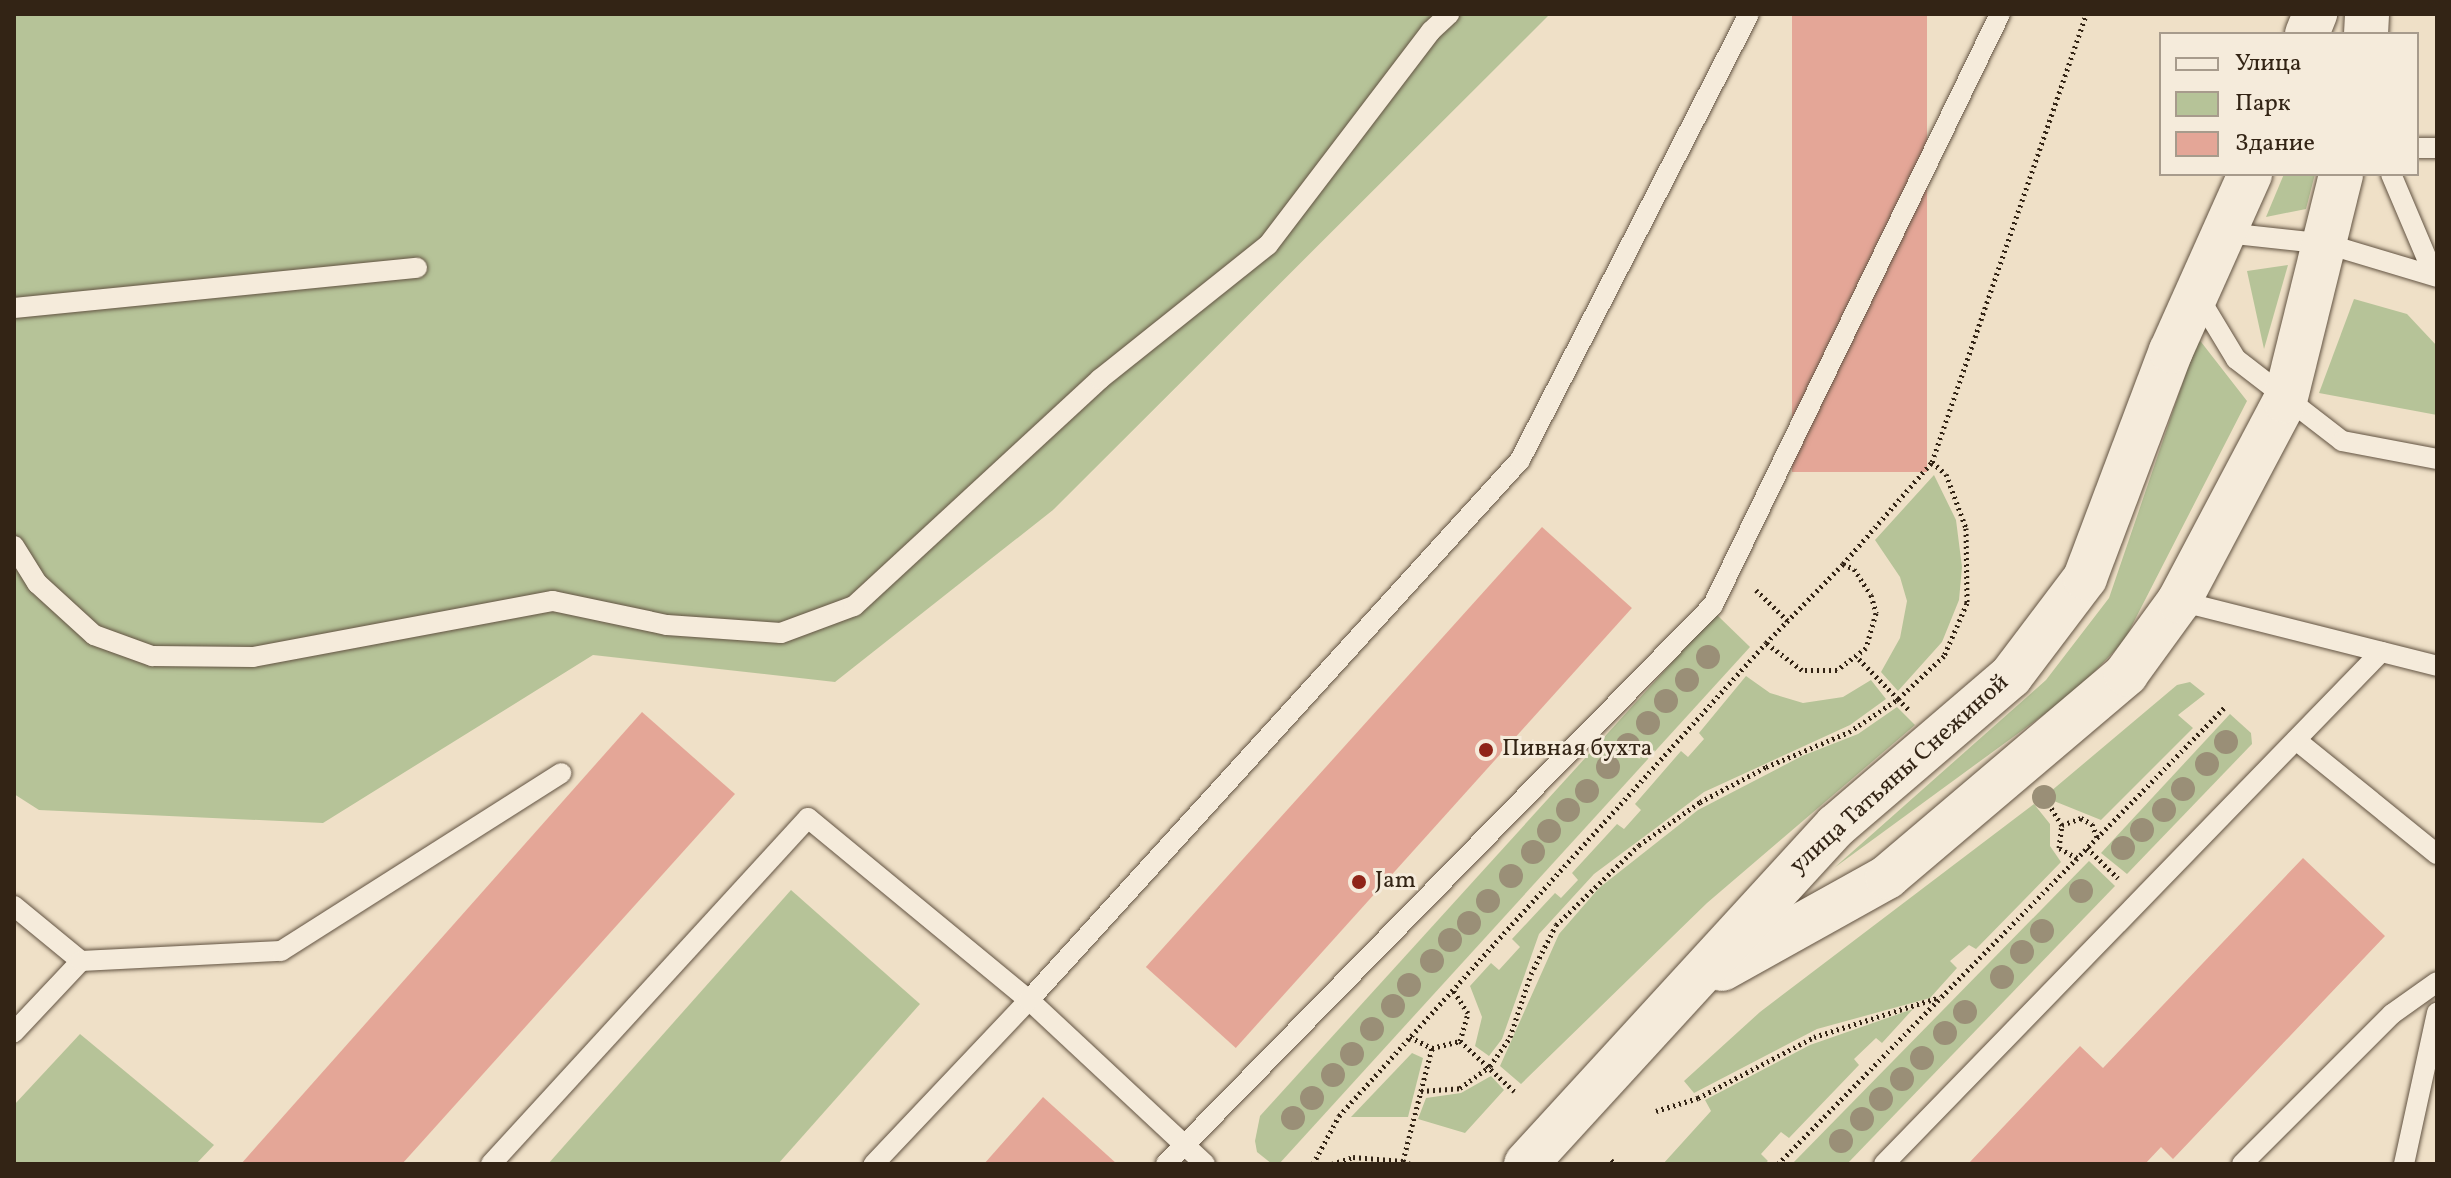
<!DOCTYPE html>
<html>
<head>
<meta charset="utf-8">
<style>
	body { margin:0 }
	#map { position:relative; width:2451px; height:1178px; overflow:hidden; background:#efe0c7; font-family:Vollkorn,serif }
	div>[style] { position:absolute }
	.green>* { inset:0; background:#b6c398 }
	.building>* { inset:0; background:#e4a697; transform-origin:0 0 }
	.path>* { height:5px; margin-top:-2.5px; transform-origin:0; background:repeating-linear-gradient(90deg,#332415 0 2px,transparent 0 6px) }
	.roads { filter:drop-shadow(0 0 2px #625342) drop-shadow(0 0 2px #625342) }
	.service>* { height:20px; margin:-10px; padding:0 10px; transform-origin:10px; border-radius:10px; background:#f5ebdb }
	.tertiary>* { height:44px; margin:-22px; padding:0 22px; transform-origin:22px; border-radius:22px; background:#f5ebdb }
	.trees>* { width:24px; height:24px; margin:-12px; border-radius:50%; background:#9a8f77 }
	.dots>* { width:22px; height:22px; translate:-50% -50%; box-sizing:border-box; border:4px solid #f5ebdb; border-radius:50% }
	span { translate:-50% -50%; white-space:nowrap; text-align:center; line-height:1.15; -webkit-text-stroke:6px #f5ebdb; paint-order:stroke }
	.poi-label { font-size:24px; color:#332415 }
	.left { translate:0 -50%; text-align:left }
	.street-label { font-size:24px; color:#332415 }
	.frame { position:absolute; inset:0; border:16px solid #332415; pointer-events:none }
	.legend { position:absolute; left:2159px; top:32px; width:260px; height:144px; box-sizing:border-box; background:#f5ebdb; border:2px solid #a79b8c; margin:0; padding:10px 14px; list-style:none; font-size:24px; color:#332415 }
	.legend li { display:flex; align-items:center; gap:16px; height:40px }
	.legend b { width:40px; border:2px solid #a79b8c }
</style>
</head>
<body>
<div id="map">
	<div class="green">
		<i style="clip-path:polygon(14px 14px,1550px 14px,1053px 510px,835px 682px,593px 655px,323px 823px,39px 810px,14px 794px)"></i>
		<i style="clip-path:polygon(2284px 174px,2315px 174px,2306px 209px,2266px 217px)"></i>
		<i style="clip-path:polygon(2288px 265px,2264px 349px,2247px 271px)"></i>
		<i style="clip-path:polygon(2354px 299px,2407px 314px,2437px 346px,2437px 415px,2319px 393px)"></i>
		<i style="clip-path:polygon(2198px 338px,2247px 401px,2124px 641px,2076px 691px,1834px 868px,2046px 680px,2109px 598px)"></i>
		<i style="clip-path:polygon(1934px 475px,1956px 520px,1962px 567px,1959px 600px,1942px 642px,1898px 691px,1881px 672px,1900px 638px,1907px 601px,1900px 577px,1875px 540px)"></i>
		<i style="clip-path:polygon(1716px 614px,1750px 647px,1279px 1164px,1272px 1164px,1257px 1152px,1255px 1141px,1260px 1116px)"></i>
		<i style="clip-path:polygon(1746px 676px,1770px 693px,1803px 703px,1843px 697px,1871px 680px,1886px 699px,1850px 725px,1704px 792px,1594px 874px,1539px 934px,1502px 1039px,1489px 1056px,1475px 1046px,1482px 1017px,1470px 986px,1491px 963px,1499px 970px,1520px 947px,1512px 939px,1555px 893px,1561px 898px,1578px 880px,1572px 873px,1617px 824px,1624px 829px,1641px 810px,1635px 804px,1681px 751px,1688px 757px,1704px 739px,1699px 733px)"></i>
		<i style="clip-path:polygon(2190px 682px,2205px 694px,2178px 715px,2193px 728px,2101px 820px,2044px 797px,2177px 685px)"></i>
		<i style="clip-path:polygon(1897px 707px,1915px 725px,1707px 903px,1521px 1084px,1500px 1066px,1559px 934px,1599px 888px,1698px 810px,1802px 756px,1858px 734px)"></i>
		<i style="clip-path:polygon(2230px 714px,2251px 733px,2252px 744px,2127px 874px,2101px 853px)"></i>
		<i style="clip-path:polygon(2034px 804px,2050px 824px,2050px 846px,2061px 862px,1976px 949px,1969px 945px,1950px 961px,1957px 968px,1930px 998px,1817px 1029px,1694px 1093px,1684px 1081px,1760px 1012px)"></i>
		<i style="clip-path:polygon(2089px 861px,2115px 886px,1847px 1164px,1792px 1164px)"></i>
		<i style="clip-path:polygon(791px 890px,920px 1004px,778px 1164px,548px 1164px)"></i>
		<i style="clip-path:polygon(1913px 1009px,1882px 1043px,1876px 1038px,1854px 1059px,1859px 1065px,1789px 1138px,1781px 1132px,1761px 1154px,1768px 1161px,1764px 1164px,1663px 1164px,1711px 1111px,1705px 1100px,1810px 1045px)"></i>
		<i style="clip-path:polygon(80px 1034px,214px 1145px,196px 1164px,14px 1164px,14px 1105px)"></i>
		<i style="clip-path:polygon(1412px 1053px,1423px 1058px,1408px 1117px,1351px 1117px)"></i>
		<i style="clip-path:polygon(1491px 1076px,1504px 1090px,1465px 1133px,1418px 1119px,1426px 1098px,1461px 1093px)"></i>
	</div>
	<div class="building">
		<i style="left:1792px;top:14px;width:135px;height:458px"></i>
		<i style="left:1542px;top:527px;width:121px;height:592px;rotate:42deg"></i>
		<i style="clip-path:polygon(642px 712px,735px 794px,402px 1164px,241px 1164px)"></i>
		<i style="clip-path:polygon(2303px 858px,2385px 936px,2173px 1159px,2161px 1147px,2145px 1164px,1968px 1164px,2080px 1046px,2103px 1068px)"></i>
		<i style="clip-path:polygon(1043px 1097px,1117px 1164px,984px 1164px)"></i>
	</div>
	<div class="path">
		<i style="left:1932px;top:462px;width:474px;rotate:-71deg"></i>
		<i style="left:1843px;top:564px;width:135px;rotate:-48.9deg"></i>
		<i style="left:1932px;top:462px;width:18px;rotate:41deg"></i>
		<i style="left:1946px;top:474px;width:58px;rotate:69.7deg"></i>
		<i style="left:1966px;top:528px;width:75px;rotate:89.2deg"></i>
		<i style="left:1967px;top:603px;width:58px;rotate:113.5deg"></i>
		<i style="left:1944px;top:656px;width:63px;rotate:136.9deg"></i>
		<i style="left:1898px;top:699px;width:16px;rotate:45deg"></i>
		<i style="left:1756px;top:590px;width:45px;rotate:44.1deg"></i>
		<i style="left:2045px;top:798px;width:32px;rotate:58deg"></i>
		<i style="left:2087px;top:848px;width:43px;rotate:44.1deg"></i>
		<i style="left:2077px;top:858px;width:21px;rotate:-151deg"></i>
		<i style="left:2059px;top:848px;width:23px;rotate:-83deg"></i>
		<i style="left:2062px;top:825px;width:20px;rotate:-20deg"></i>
		<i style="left:2081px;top:818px;width:13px;rotate:29deg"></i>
		<i style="left:2092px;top:824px;width:14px;rotate:69deg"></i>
		<i style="left:1410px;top:1037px;width:25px;rotate:27deg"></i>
		<i style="left:1432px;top:1048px;width:29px;rotate:-14deg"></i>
		<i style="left:1460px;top:1041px;width:29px;rotate:-74deg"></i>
		<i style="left:1468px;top:1013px;width:27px;rotate:-123deg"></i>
		<i style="left:1460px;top:1041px;width:74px;rotate:42.8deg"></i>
		<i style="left:1421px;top:1091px;width:39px;rotate:-4deg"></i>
		<i style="left:1460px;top:1088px;width:37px;rotate:-36deg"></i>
		<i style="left:1490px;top:1066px;width:35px;rotate:-55deg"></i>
		<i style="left:1510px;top:1037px;width:66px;rotate:-71.6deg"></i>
		<i style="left:1531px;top:974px;width:55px;rotate:-63deg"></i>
		<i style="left:1556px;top:925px;width:115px;rotate:-43.9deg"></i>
		<i style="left:1639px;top:845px;width:75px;rotate:-35.2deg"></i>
		<i style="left:1700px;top:802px;width:75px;rotate:-27.9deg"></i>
		<i style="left:1766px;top:767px;width:90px;rotate:-22.9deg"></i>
		<i style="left:1849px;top:732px;width:59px;rotate:-34deg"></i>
		<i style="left:1898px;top:699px;width:57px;rotate:-134.3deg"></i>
		<i style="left:1656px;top:1111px;width:44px;rotate:-17.2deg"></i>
		<i style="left:1698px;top:1098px;width:131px;rotate:-27.7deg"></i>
		<i style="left:1814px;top:1037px;width:132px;rotate:-17.6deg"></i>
		<i style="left:1611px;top:1160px;width:6px;rotate:45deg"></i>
		<i style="left:1403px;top:1161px;width:9px;rotate:21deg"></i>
		<i style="left:1313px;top:1164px;width:55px;rotate:-61.6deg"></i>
		<i style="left:1339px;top:1116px;width:637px;rotate:-47.93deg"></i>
		<i style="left:1766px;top:643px;width:110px;rotate:-45.7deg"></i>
		<i style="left:1843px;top:564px;width:12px;rotate:24deg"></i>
		<i style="left:1854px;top:569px;width:31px;rotate:57deg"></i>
		<i style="left:1871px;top:595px;width:19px;rotate:74deg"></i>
		<i style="left:1876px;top:613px;width:36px;rotate:106deg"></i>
		<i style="left:1866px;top:648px;width:36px;rotate:143deg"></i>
		<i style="left:1837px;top:670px;width:35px;rotate:180deg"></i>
		<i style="left:1802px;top:670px;width:45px;rotate:-143.1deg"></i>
		<i style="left:1332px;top:1164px;width:22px;rotate:-18deg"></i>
		<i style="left:1353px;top:1157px;width:50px;rotate:4.6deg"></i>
		<i style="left:1403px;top:1161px;width:117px;rotate:-75.6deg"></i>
		<i style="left:1778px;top:1164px;width:638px;rotate:-45.64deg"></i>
	</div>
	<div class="roads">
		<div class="service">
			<i style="left:2417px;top:148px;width:20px"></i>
			<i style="left:2391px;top:174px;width:108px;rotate:67deg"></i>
			<i style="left:2226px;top:233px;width:102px;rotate:6.2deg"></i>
			<i style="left:2327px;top:244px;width:115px;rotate:16.7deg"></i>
			<i style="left:2198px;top:296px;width:74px;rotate:58.9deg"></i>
			<i style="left:2236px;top:359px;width:134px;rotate:37.7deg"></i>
			<i style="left:2342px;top:441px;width:97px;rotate:10.7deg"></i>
			<i style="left:14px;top:308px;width:405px;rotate:-5.7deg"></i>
			<i style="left:14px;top:546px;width:44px;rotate:58.1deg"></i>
			<i style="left:37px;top:583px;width:77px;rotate:42.4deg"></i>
			<i style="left:94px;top:635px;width:62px;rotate:19.9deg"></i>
			<i style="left:152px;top:656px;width:101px;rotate:0.6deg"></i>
			<i style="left:253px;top:657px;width:305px;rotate:-10.6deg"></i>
			<i style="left:553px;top:601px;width:116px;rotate:11.9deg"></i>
			<i style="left:667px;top:625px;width:114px;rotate:4deg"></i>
			<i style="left:781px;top:633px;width:78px;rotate:-20.3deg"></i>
			<i style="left:854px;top:606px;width:335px;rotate:-42.7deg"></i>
			<i style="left:1100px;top:379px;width:215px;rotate:-38.6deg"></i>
			<i style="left:1268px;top:245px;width:269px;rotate:-52.7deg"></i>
			<i style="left:1431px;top:31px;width:25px;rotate:-43deg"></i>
			<i style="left:2179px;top:601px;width:266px;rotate:14.1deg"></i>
			<i style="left:2296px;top:740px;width:181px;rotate:39deg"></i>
			<i style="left:14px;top:906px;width:87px;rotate:39.4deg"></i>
			<i style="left:81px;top:961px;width:98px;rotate:133.3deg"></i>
			<i style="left:81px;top:961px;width:200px;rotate:-2.9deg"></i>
			<i style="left:281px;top:951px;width:332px;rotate:-32.4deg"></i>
			<i style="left:491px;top:1164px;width:469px;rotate:-47.5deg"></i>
			<i style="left:808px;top:818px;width:286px;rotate:39.5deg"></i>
			<i style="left:1029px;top:1000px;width:226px;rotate:133.4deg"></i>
			<i style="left:1166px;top:1164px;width:782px;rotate:-45.62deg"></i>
			<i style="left:1713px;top:605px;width:657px;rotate:-64.1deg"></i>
			<i style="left:1205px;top:1164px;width:241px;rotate:-137deg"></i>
			<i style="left:1029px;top:1000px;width:730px;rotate:-47.72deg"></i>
			<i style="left:1520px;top:460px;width:501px;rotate:-62.82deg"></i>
			<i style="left:1884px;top:1164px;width:714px;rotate:-45.85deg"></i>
			<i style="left:2242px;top:1164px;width:212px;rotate:-45deg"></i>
			<i style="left:2392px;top:1014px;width:55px;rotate:-35.4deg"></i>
			<i style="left:2404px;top:1164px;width:155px;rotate:-77.7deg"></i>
		</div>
		<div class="tertiary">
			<i style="left:2307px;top:34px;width:22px;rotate:-68deg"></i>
			<i style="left:2366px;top:34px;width:20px;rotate:-87deg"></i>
			<i style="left:1722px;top:969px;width:189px;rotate:-29.1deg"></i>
			<i style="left:1887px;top:877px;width:314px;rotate:-40.3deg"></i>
			<i style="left:2126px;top:674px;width:90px;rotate:-54deg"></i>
			<i style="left:2179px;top:601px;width:226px;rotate:-62.1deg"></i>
			<i style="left:2285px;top:401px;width:234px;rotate:-76.1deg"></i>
			<i style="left:1526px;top:1164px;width:459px;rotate:-47.5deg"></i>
			<i style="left:1836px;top:826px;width:230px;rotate:-40.6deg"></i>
			<i style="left:2011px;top:676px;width:123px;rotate:-52.9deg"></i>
			<i style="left:2085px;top:578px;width:243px;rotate:-69.3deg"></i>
			<i style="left:2171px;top:351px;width:194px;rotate:-65.9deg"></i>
		</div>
	</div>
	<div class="trees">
		<i style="left:1708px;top:657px"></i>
		<i style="left:1687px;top:680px"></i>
		<i style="left:1666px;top:701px"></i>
		<i style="left:1648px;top:723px"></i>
		<i style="left:2226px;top:742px"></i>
		<i style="left:1628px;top:745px"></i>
		<i style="left:2207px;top:764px"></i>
		<i style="left:1608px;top:767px"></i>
		<i style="left:2183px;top:789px"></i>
		<i style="left:1587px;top:791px"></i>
		<i style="left:2044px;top:797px"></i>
		<i style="left:1568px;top:810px"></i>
		<i style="left:2164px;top:810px"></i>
		<i style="left:2142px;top:830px"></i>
		<i style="left:1549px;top:831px"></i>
		<i style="left:2123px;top:848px"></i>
		<i style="left:1533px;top:852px"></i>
		<i style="left:1511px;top:876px"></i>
		<i style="left:2081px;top:891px"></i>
		<i style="left:1488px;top:901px"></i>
		<i style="left:1469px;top:923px"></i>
		<i style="left:2042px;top:931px"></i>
		<i style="left:1450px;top:940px"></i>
		<i style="left:2022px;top:952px"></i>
		<i style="left:1432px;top:961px"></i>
		<i style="left:2002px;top:977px"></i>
		<i style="left:1409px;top:985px"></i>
		<i style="left:1393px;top:1006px"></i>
		<i style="left:1965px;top:1012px"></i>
		<i style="left:1372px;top:1029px"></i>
		<i style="left:1945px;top:1033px"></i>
		<i style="left:1352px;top:1054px"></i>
		<i style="left:1922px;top:1058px"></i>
		<i style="left:1333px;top:1075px"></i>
		<i style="left:1902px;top:1079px"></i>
		<i style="left:1312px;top:1098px"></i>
		<i style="left:1881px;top:1099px"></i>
		<i style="left:1293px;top:1118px"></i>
		<i style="left:1862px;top:1119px"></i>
		<i style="left:1841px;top:1141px"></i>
	</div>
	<div class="dots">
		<i style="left:1486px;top:750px;background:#8f2418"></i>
		<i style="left:1359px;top:882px;background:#8f2418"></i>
	</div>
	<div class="poi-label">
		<span class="left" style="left:1502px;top:750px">Пивная бухта</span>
		<span class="left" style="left:1375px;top:882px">Jam</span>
	</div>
	<div class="street-label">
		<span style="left:1900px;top:775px;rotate:-42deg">улица Татьяны Снежиной</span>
	</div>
	<div class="frame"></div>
	<ul class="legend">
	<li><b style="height:10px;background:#f5ebdb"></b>Улица</li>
	<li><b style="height:22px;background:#b6c398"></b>Парк</li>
	<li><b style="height:22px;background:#e4a697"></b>Здание</li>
	</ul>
</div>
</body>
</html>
